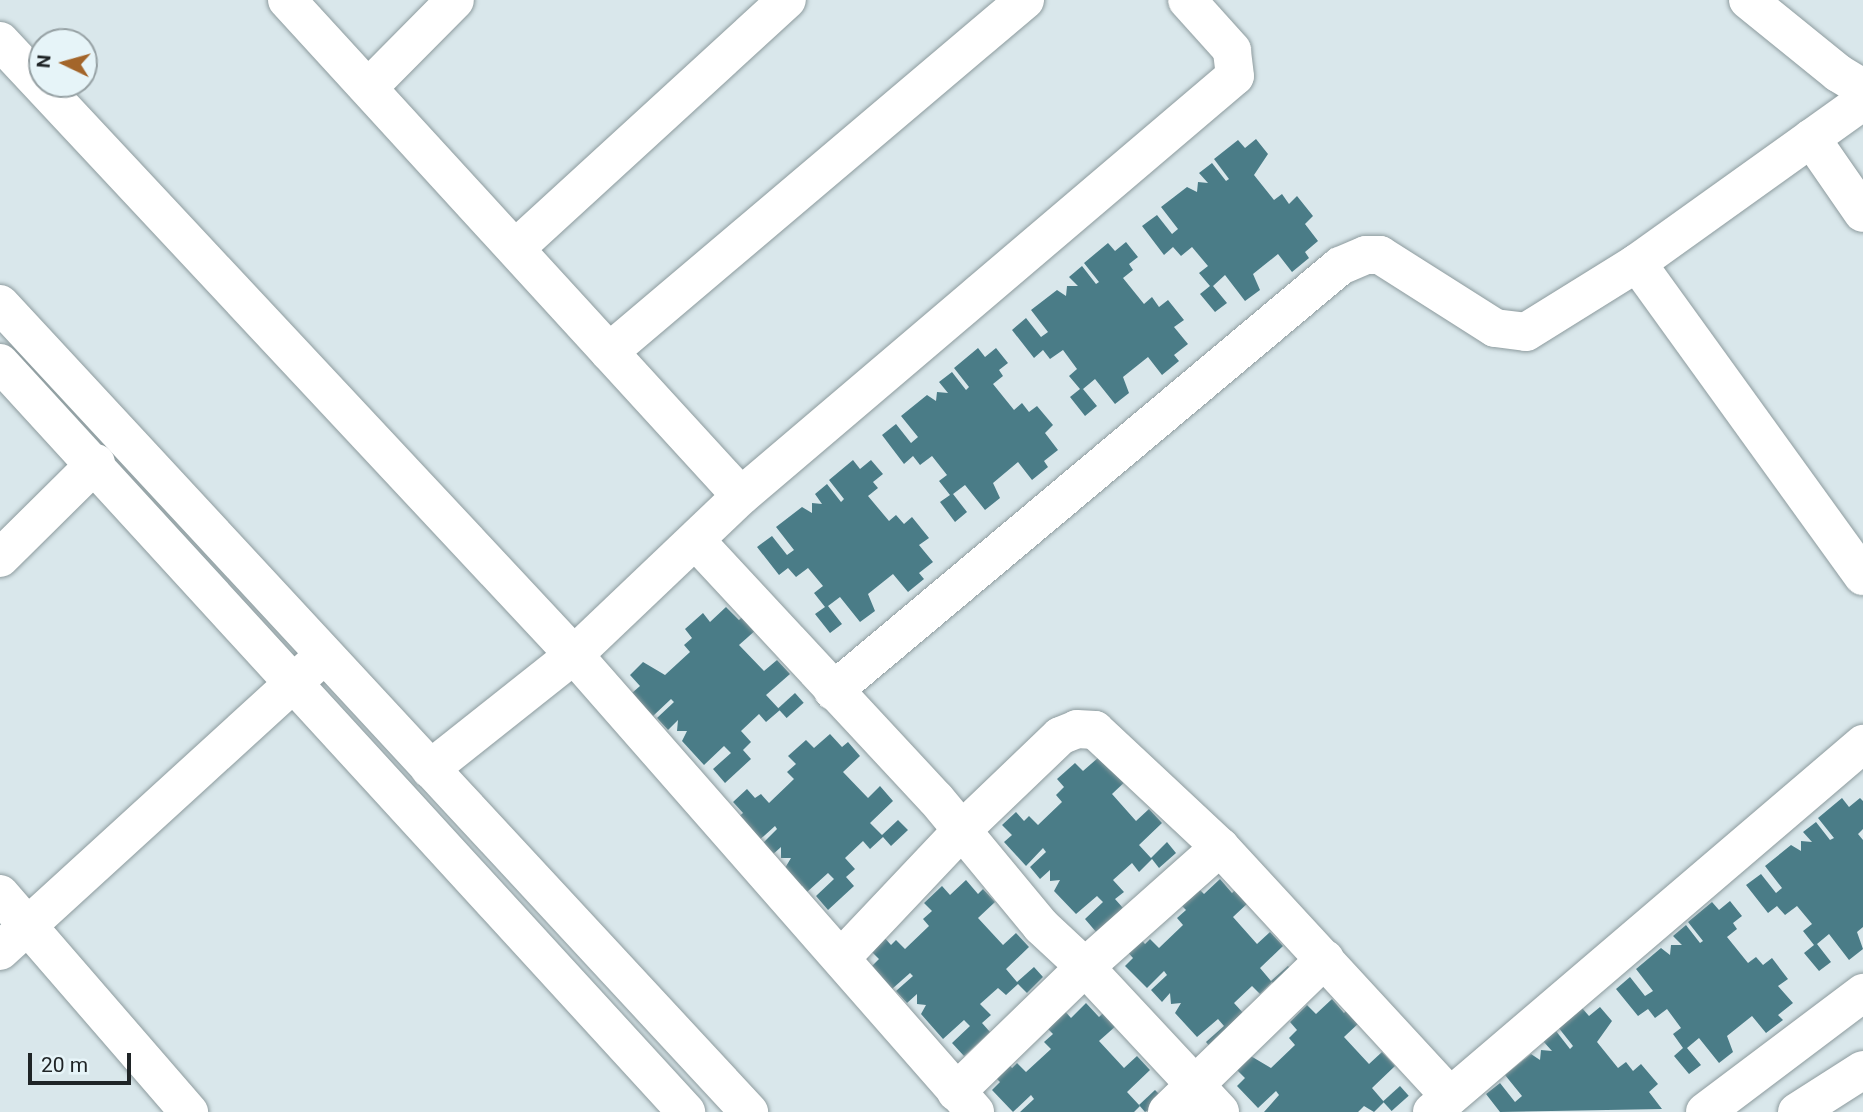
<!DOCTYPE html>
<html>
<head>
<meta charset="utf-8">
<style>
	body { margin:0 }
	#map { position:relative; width:1863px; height:1112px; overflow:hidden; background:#d9e7eb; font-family:Roboto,sans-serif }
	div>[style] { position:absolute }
	.building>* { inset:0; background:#4a7c87; transform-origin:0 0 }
	.roads { filter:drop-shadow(0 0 2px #8d9b9e) drop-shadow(0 0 2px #8d9b9e) }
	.minor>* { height:38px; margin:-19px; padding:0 19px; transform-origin:19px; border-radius:19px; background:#fff }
	.tertiary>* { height:38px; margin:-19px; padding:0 19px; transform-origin:19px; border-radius:19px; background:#fff }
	span { translate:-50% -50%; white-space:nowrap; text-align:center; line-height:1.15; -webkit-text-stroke:7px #e6f4f8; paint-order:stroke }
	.north { position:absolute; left:28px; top:28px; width:70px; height:70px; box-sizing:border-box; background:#e6f4f8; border:2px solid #96a1a4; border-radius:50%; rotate:275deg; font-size:19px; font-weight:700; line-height:28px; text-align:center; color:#1f2426 }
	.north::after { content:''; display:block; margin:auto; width:24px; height:32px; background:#a3652a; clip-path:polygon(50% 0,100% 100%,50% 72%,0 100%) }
	.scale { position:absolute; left:28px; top:1053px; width:103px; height:32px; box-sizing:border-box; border:4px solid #1f2426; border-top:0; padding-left:9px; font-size:21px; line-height:24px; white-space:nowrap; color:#1f2426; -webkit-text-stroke:5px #e6f4f8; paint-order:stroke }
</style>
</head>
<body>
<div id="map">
	<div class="building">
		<i style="clip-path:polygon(1256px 139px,1268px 154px,1254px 175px,1274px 200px,1282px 194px,1289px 204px,1297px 196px,1313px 216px,1305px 224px,1318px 241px,1305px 252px,1309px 258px,1292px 272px,1278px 254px,1253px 274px,1260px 290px,1245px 301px,1225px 275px,1213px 286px,1227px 303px,1215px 312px,1200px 294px,1210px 286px,1199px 273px,1208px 266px,1192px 247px,1181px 256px,1173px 247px,1164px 255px,1142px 226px,1157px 215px,1172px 234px,1178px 229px,1161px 207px,1187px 187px,1197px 192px,1198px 182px,1208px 183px,1199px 173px,1212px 163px,1226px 181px,1229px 179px,1214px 159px,1238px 140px,1245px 148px)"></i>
		<i style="clip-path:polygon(1126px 242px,1138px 257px,1129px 264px,1133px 270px,1123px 278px,1144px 304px,1152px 297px,1159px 307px,1168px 300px,1184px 320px,1174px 327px,1188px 344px,1174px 355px,1179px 361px,1162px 375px,1148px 357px,1123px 377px,1129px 393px,1115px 404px,1095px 379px,1083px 389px,1097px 406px,1085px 416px,1070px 397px,1080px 389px,1069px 376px,1077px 369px,1063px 350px,1050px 359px,1043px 350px,1034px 358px,1012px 330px,1026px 318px,1041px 337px,1048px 332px,1031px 310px,1057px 290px,1066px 296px,1067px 286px,1078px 286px,1069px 277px,1082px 266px,1096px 284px,1099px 282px,1084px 263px,1108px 243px,1115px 251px)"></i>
		<i style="clip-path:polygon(978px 348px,985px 357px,996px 348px,1008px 363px,999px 370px,1003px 376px,993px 384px,1014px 410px,1022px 403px,1029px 412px,1037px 406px,1053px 425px,1045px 433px,1058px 450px,1044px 461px,1048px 467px,1032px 480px,1018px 462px,993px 483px,1000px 498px,985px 510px,965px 485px,953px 494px,967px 512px,955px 522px,940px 502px,950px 495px,939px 481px,947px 475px,932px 456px,920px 465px,913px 456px,904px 464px,882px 435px,896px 424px,911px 443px,918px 437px,901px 416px,927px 395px,936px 401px,937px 392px,948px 393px,939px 382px,952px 372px,966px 390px,969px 387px,954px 368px)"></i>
		<i style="clip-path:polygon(853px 460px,860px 469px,871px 460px,883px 474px,873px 482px,878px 488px,868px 496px,889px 521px,896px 515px,904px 524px,912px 517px,929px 538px,919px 545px,933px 562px,919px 573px,924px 579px,908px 592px,893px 574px,868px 594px,875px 611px,860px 622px,840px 597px,828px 606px,842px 624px,830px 633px,815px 614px,825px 607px,814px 593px,823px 586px,808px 568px,796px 577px,788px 568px,779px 575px,757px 547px,772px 536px,787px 555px,794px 550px,776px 527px,802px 507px,812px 513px,812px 503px,822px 504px,815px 494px,827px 484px,841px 502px,844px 499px,829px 480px)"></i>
		<i style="clip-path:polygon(726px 607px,739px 620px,744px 615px,757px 629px,739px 645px,764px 671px,777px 660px,790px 674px,766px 695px,780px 710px,766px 722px,759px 714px,741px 731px,751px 742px,743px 750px,751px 759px,725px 783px,713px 769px,731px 753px,724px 746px,704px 765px,682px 741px,687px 731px,677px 731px,678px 720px,668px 730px,657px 718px,674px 702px,671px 699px,653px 716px,632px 693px,640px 686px,630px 675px,643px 662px,665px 675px,690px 652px,684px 645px,692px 638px,685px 629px,703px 613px,710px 622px)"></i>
		<i style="left:795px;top:693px;width:13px;height:23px;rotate:48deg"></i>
		<i style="clip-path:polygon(830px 734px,842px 747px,848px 742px,860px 756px,843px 772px,868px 798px,880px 786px,893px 801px,870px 823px,882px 835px,898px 820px,908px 830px,891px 846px,883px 837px,870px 849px,863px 841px,845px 858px,855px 869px,846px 877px,854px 886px,828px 910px,816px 896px,834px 879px,828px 873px,807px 892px,785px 868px,791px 858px,781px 858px,781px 847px,771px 856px,761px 845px,777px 829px,775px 826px,756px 843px,735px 820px,743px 813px,733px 802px,747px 789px,755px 798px,761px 794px,769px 803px,794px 779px,787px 772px,796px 764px,788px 756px,806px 740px,814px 748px)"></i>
		<i style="clip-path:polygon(1099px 757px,1129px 778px,1112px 794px,1136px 821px,1149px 809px,1162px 823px,1139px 845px,1151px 858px,1167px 842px,1176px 853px,1159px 868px,1152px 859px,1139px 872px,1132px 863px,1113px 880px,1124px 892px,1115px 899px,1123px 908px,1097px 933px,1085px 919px,1103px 902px,1097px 896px,1076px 914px,1054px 891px,1060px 880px,1050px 881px,1050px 870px,1040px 879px,1030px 867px,1046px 852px,1043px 848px,1026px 866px,1004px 842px,1012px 835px,1002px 825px,1016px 812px,1024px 821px,1029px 816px,1038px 825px,1062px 802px,1056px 795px,1064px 787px,1057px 779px,1075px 763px,1083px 771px)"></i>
		<i style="clip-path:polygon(1842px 798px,1849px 807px,1860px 798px,1863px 801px,1863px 829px,1858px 834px,1863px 840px,1863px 927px,1857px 932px,1863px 949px,1849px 960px,1829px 934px,1817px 944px,1831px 962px,1819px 971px,1804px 953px,1814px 945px,1803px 931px,1812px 924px,1797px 906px,1785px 915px,1777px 906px,1768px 913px,1746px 885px,1761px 874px,1776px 893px,1782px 888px,1765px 866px,1791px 845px,1801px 851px,1801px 841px,1812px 842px,1803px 832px,1816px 822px,1830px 840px,1834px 838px,1818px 818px)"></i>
		<i style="clip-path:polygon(1220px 879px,1232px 893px,1237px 888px,1250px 901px,1233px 917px,1257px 944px,1270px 932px,1283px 946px,1260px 968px,1271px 981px,1288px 966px,1297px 976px,1281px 991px,1272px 982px,1260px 994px,1252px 986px,1234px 1003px,1245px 1015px,1218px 1056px,1206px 1042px,1224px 1026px,1218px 1019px,1197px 1037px,1175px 1013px,1181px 1003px,1171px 1004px,1170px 993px,1162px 1002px,1151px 990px,1167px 975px,1164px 971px,1147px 988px,1125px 966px,1133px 958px,1124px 948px,1137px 935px,1145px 944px,1150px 939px,1159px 948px,1183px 925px,1177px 918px,1186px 910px,1178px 902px,1196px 886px,1204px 894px)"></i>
		<i style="clip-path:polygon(966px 880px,978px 894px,983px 889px,995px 902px,978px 918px,1003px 945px,1016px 933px,1029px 947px,1006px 969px,1017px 982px,1034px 967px,1043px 977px,1027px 993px,1018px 984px,1006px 995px,998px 988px,980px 1004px,991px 1015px,982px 1023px,990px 1032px,964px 1056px,952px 1043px,970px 1026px,964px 1020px,943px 1039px,921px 1014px,926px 1005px,917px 1004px,917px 994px,907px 1003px,896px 991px,913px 976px,910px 973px,892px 989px,871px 967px,879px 959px,869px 949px,883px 936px,891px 945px,896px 940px,905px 949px,929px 926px,923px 919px,932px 911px,924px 903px,942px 886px,950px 895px)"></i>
		<i style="clip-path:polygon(1730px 901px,1742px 916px,1733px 923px,1737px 929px,1727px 937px,1748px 963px,1756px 957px,1763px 965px,1772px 958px,1788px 979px,1778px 986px,1793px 1003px,1778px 1015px,1783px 1020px,1766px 1033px,1752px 1016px,1727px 1036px,1733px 1052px,1719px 1063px,1699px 1038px,1687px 1048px,1701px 1065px,1689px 1074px,1674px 1056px,1683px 1048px,1673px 1034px,1681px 1028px,1667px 1009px,1655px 1018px,1648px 1009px,1638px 1016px,1616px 989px,1630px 977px,1645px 996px,1653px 991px,1636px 969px,1661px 948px,1670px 955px,1671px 945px,1682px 945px,1673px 936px,1686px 925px,1700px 943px,1703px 941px,1688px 922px,1712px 902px,1719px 910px)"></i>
		<i style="clip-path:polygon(1332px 999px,1344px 1013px,1349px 1008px,1361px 1021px,1344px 1037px,1369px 1064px,1382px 1052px,1395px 1066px,1372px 1088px,1384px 1102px,1374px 1112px,1364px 1106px,1358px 1112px,1264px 1112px,1279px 1095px,1276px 1091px,1258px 1108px,1237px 1086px,1245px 1078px,1235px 1068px,1249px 1055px,1271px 1068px,1295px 1045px,1289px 1038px,1297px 1030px,1290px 1022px,1307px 1005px,1316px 1014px)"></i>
		<i style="clip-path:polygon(1086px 1003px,1099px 1017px,1104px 1012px,1117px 1025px,1099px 1041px,1124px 1068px,1137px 1056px,1150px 1070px,1127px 1092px,1140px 1106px,1134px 1112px,1020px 1112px,1034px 1099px,1031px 1095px,1013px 1112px,992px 1090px,1000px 1082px,990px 1072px,1004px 1059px,1012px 1068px,1017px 1063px,1026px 1072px,1051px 1049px,1044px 1042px,1053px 1034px,1045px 1026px,1063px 1009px,1071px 1018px)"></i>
		<i style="clip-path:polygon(1600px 1007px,1612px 1021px,1597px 1042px,1618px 1068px,1626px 1062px,1633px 1071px,1641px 1064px,1658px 1084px,1649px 1092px,1662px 1109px,1500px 1112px,1486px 1094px,1500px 1083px,1515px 1102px,1522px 1096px,1505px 1075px,1531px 1054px,1540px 1060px,1541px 1050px,1552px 1051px,1543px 1041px,1556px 1031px,1570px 1049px,1573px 1046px,1558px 1027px,1582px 1008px,1589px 1016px)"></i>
		<i style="left:1400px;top:1086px;width:13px;height:23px;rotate:48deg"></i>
		<i style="clip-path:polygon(1155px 1090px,1165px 1100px,1145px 1112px,1139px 1105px)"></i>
	</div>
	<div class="roads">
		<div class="minor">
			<i style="left:287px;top:0;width:672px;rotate:47.53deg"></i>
			<i style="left:1748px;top:0;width:116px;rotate:39deg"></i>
			<i style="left:1838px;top:73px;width:29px;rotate:31deg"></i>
			<i style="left:0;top:41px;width:841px;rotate:46.93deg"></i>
			<i style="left:574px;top:655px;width:608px;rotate:48.73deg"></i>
			<i style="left:369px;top:87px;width:122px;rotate:-45.3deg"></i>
			<i style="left:1811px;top:138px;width:91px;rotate:55.3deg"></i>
			<i style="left:517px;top:247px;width:366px;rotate:-42.5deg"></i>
			<i style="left:1637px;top:263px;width:386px;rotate:54.2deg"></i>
			<i style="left:609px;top:352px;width:545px;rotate:-40.24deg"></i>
			<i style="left:696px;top:541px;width:352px;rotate:47.1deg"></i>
			<i style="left:936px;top:799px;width:165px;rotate:50.4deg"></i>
			<i style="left:1041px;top:926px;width:60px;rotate:43deg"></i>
			<i style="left:1085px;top:967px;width:198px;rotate:47deg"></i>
			<i style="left:0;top:558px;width:135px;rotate:-44.7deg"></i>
			<i style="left:833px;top:691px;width:662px;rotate:-39.97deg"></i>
			<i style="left:1340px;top:266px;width:28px;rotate:-23deg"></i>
			<i style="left:1366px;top:255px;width:14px"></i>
			<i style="left:1380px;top:255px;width:136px;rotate:32.4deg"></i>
			<i style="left:1495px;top:328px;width:31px;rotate:7deg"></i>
			<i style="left:1526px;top:332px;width:131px;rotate:-31.9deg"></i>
			<i style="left:1637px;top:263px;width:278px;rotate:-35.6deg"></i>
			<i style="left:430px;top:769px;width:184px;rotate:-38.4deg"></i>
			<i style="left:574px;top:655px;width:231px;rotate:-43.6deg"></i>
			<i style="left:741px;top:496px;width:648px;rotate:-40.37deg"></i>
			<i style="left:1235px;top:76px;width:26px;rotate:-97deg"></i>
			<i style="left:1232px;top:50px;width:67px;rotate:-132deg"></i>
			<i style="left:0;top:894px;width:289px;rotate:49.1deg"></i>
			<i style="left:0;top:951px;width:439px;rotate:-42.4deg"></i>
			<i style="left:842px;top:957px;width:173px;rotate:-46.6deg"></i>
			<i style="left:961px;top:831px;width:137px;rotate:-43.8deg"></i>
			<i style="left:1060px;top:736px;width:18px;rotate:-22deg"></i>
			<i style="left:1077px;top:729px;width:18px;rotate:3deg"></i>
			<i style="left:1095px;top:730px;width:171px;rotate:43.1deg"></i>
			<i style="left:1220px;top:847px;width:339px;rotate:47.3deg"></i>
			<i style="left:956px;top:1092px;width:180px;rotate:-44.1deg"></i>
			<i style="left:1085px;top:967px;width:181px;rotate:-41.6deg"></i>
			<i style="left:1167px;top:1112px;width:220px;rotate:-44.1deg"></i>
			<i style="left:1432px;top:1112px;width:567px;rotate:-40.49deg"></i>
			<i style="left:1705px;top:1112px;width:198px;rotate:-37deg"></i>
			<i style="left:1797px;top:1112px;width:78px;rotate:-32.5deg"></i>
		</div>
		<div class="tertiary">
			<i style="left:0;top:304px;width:1102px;rotate:47.17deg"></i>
			<i style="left:0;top:363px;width:1016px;rotate:47.51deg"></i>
		</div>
	</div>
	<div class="north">N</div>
	<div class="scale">20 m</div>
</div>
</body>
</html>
